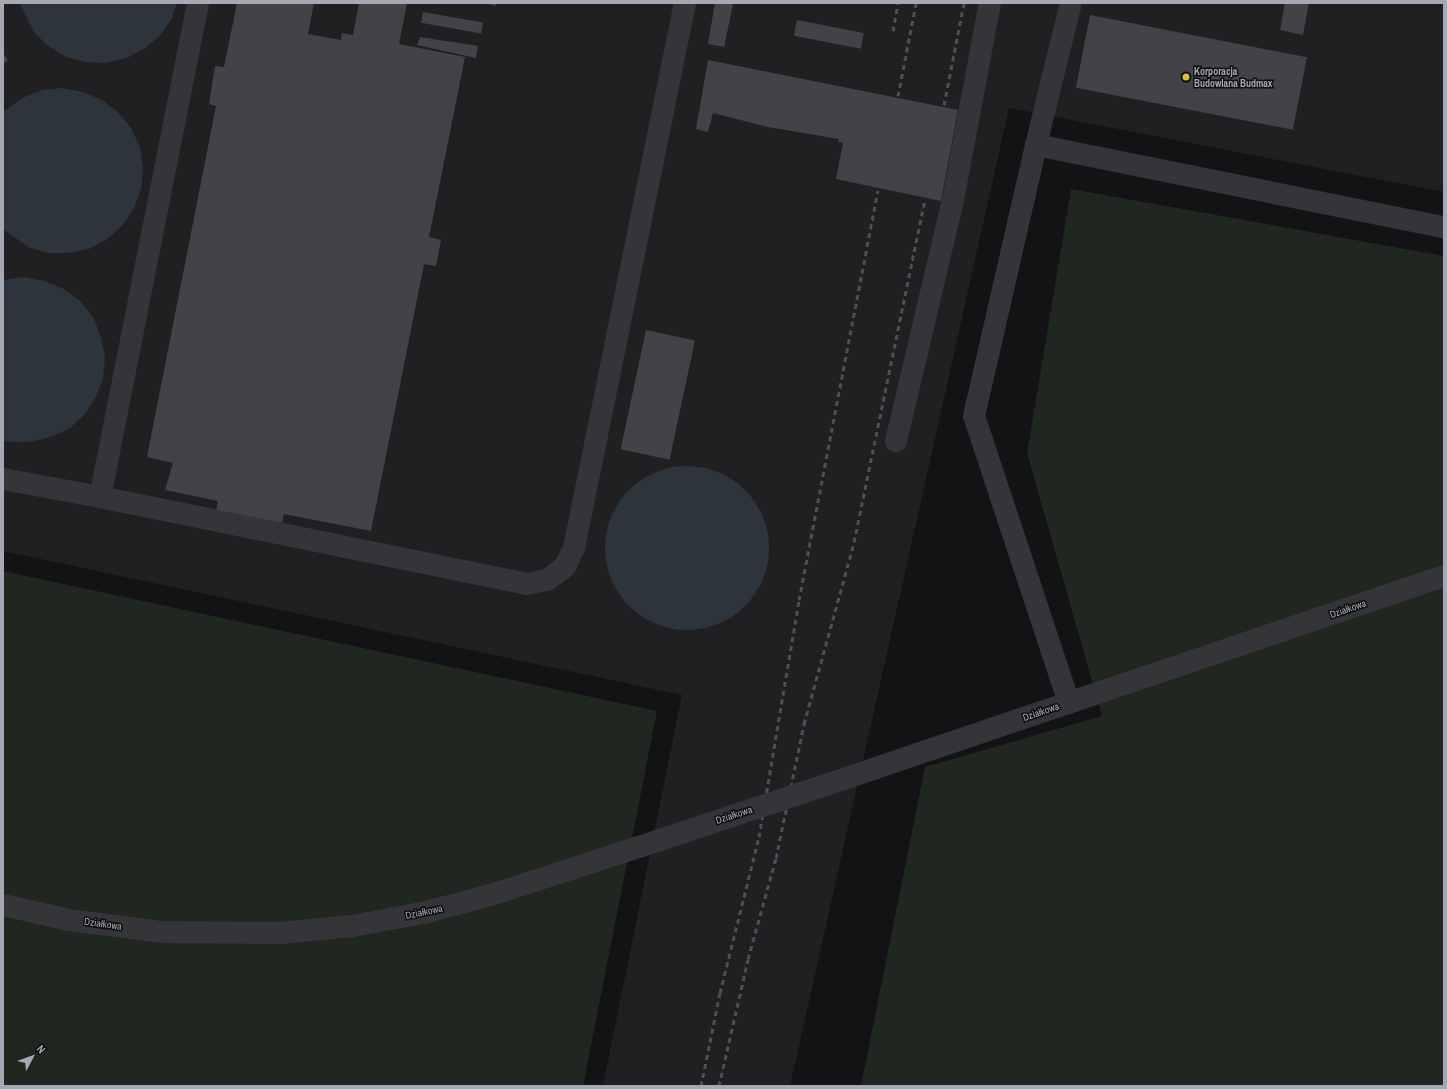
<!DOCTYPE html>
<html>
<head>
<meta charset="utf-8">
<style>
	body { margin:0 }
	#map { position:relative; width:1447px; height:1089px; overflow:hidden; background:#131315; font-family:"Archivo Narrow",sans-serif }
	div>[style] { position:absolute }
	.built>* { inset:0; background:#201f21 }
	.green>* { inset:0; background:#202721 }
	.water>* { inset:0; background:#2e343c }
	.round { border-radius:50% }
	.building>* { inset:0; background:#434347; transform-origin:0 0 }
	.minor>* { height:22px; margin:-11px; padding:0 11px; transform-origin:11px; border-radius:11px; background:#353539 }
	.rail>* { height:3px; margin-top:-1.5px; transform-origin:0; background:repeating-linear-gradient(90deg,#4e4e54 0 5px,transparent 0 9px) }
	.minor-bridge>* { height:22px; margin:-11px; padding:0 11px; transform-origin:11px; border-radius:11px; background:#353539 }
	.dots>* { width:11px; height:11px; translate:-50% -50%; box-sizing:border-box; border:2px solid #0e0e0f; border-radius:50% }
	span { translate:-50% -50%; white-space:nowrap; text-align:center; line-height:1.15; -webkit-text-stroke:3px #0e0e0f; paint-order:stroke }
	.poi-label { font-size:10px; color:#a6a9b3; font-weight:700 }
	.left { translate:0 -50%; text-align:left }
	.street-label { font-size:10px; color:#a6a9b3 }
	.frame { position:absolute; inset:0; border:4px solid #a6a9b3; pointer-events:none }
	.north { position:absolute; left:12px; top:1037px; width:40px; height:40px; -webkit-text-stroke:3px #0e0e0f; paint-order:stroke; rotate:49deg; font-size:11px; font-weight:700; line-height:16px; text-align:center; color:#a6a9b3 }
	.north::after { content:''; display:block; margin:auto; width:14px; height:18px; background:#a6a9b3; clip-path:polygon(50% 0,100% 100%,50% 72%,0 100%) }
</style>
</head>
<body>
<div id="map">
	<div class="built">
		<i style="clip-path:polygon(3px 3px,1444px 3px,1444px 192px,1009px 108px,790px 1086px,603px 1086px,682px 695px,3px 551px)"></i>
	</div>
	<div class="green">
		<i style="clip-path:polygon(1071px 189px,1444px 256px,1444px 1086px,861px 1086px,925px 767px,1102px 716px,1027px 453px)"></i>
		<i style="clip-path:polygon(3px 571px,657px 711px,583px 1086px,3px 1086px)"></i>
	</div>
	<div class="water">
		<i style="clip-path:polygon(20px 3px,177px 3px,172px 18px,161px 35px,145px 48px,127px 58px,107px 63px,86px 62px,66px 57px,48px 46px,33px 31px)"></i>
		<i style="clip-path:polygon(62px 88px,83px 92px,102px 100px,118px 112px,131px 128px,140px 147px,143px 168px,141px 189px,134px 208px,123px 225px,107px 239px,89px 249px,69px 253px,48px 253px,28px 247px,3px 229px,3px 112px,22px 98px,42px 90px)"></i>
		<i style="clip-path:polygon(24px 277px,45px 281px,64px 289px,80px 301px,93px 317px,101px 337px,105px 357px,103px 378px,96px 397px,85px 414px,70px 428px,51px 437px,31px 442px,10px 442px,3px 440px,3px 280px)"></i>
		<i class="round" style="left:605px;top:466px;width:164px;height:164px"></i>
	</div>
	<div class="building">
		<i style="clip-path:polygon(237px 3px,314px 3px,308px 34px,341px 40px,342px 33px,353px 35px,359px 3px,407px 3px,399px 44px,465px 57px,429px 237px,441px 240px,436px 266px,424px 264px,371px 531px,284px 514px,282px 524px,216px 511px,218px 501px,165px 490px,173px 463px,147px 457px,216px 106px,209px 104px,215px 66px,224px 67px)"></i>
		<i style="clip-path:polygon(484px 3px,496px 3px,496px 6px)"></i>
		<i style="clip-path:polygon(715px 3px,733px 4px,724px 47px,708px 44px)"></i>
		<i style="clip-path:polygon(1285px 3px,1309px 3px,1303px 35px,1280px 30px)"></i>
		<i style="left:423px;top:12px;width:61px;height:11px;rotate:10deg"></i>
		<i style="left:1090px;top:15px;width:221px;height:74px;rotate:11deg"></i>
		<i style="left:797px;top:20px;width:68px;height:16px;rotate:11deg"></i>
		<i style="clip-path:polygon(420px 37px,478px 46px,476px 58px,417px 45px)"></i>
		<i style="clip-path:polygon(3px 53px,8px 60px,3px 64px)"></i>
		<i style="clip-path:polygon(708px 60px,958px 110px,941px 201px,836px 179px,843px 143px,838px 142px,839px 139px,768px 127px,713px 113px,708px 132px,696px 129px)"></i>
		<i style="left:646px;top:330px;width:50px;height:122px;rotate:12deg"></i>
	</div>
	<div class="minor">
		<i style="left:198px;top:3px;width:504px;rotate:101.22deg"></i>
		<i style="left:100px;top:497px;width:435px;rotate:11.5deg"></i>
		<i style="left:526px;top:584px;width:21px;rotate:-11deg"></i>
		<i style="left:547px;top:580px;width:22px;rotate:-36deg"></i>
		<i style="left:565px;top:567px;width:21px;rotate:-65deg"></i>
		<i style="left:574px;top:548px;width:556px;rotate:-78.49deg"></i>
		<i style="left:1036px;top:145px;width:146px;rotate:-76.2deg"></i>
		<i style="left:896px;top:441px;width:248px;rotate:-76.7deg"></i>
		<i style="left:953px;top:200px;width:200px;rotate:-79.4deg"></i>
		<i style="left:3px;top:479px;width:99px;rotate:10.5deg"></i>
		<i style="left:1069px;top:703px;width:302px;rotate:-108.3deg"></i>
		<i style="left:974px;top:416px;width:278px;rotate:-77.1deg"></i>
		<i style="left:1036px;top:145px;width:416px;rotate:11.4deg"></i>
		<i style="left:873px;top:769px;width:603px;rotate:-18.68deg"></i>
		<i style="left:3px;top:905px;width:68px;rotate:12.8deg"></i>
		<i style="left:69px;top:920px;width:94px;rotate:7.4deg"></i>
		<i style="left:162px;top:932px;width:118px;rotate:0.5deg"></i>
		<i style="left:280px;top:933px;width:73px;rotate:-5.5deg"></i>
		<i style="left:353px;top:926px;width:75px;rotate:-10.7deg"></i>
		<i style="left:427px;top:912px;width:69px;rotate:-15deg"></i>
		<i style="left:494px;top:894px;width:152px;rotate:-18deg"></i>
	</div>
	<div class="rail">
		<i style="left:893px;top:31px;width:28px;rotate:-80deg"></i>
		<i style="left:898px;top:96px;width:95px;rotate:-79deg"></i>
		<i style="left:944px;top:105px;width:104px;rotate:-78.9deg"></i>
		<i style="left:701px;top:1086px;width:95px;rotate:-78.5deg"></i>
		<i style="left:720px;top:993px;width:161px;rotate:-76deg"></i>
		<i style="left:759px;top:837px;width:240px;rotate:-80.4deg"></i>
		<i style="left:799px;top:600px;width:417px;rotate:-79.1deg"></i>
		<i style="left:719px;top:1086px;width:130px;rotate:-77.1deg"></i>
		<i style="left:748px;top:959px;width:105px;rotate:-74.5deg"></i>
		<i style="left:776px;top:858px;width:137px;rotate:-78.2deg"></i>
		<i style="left:804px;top:724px;width:189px;rotate:-74.6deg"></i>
		<i style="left:854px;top:542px;width:349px;rotate:-78.3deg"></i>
	</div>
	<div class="minor-bridge">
		<i style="left:639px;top:847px;width:247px;rotate:-18.4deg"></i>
	</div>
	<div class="dots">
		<i style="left:1186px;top:77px;background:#debe42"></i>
	</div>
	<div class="poi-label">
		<span class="left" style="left:1194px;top:77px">Korporacja<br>Budowlana Budmax</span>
	</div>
	<div class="street-label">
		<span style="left:1348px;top:609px;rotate:-19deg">Działkowa</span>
		<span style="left:1041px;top:712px;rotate:-19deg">Działkowa</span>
		<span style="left:734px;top:815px;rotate:-18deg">Działkowa</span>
		<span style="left:424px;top:912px;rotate:-12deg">Działkowa</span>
		<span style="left:103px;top:924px;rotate:8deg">Działkowa</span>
	</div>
	<div class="frame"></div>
	<div class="north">N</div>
</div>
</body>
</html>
